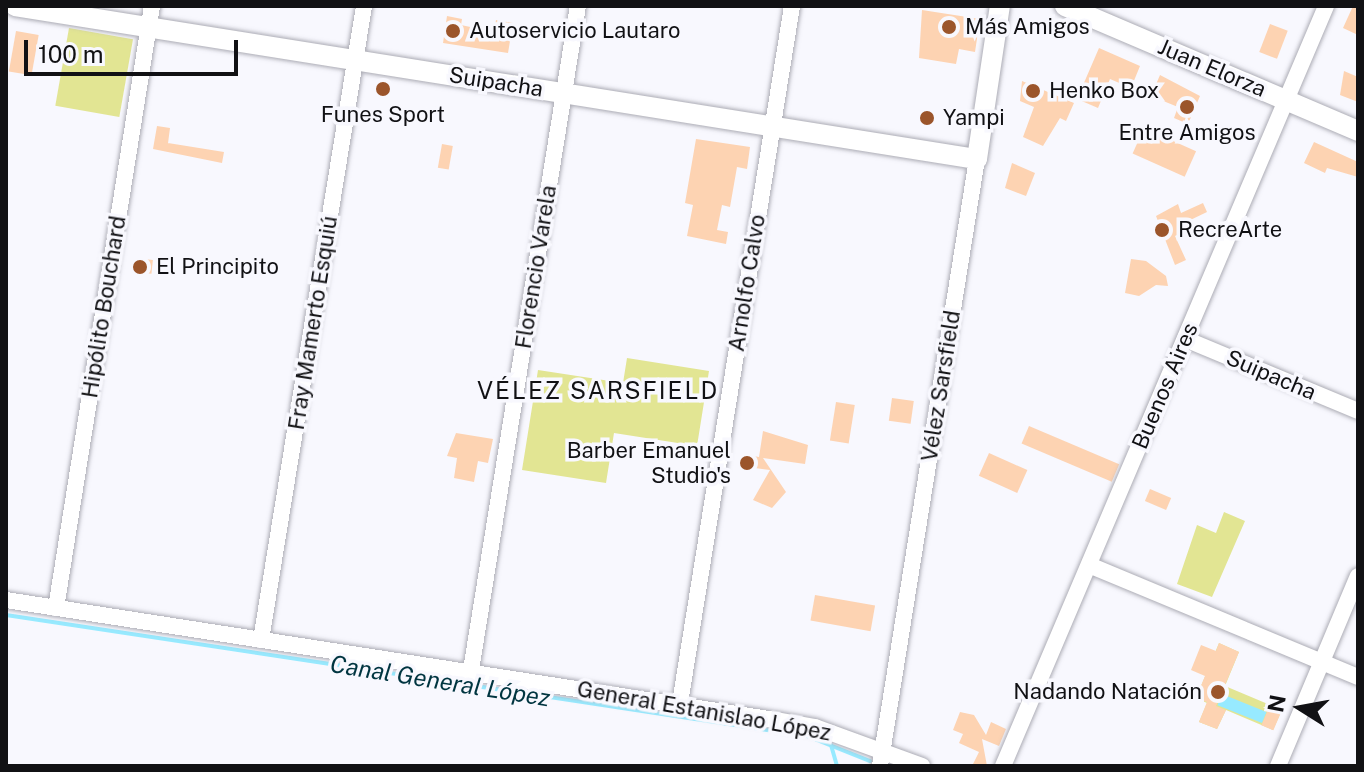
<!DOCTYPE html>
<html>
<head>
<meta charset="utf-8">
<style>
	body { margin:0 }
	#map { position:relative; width:1364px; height:772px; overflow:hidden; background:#f8f8fe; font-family:"Public Sans",sans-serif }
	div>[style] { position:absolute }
	.green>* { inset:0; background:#e2e593; transform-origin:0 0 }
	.water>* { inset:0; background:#97eaff; transform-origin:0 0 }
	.stream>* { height:4px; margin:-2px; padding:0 2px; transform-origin:2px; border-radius:2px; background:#97eaff }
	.building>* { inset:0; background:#fdd3b2; transform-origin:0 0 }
	.roads { filter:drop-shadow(0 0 2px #acacb5) drop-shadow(0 0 2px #acacb5) }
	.minor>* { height:16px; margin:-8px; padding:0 8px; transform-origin:8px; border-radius:8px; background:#fff }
	.major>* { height:20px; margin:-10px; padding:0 10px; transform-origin:10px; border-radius:10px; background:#fff }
	.dots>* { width:22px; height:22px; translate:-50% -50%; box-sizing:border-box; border:4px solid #f8f8fe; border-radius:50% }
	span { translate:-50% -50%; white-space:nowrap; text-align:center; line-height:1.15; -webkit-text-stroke:7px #f8f8fe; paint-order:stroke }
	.poi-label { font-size:22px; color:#111114 }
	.left { translate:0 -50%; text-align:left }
	.right { translate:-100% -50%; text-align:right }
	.street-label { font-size:22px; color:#111114 }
	.neighbourhood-label { font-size:24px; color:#111114; letter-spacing:2px }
	.water-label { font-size:24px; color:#003540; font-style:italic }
	.frame { position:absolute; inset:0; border:8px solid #111114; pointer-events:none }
	.north { position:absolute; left:1260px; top:668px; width:80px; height:80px; -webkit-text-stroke:6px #f8f8fe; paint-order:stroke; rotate:281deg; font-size:22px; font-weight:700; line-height:32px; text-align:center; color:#111114 }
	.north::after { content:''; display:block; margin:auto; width:28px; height:36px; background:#111114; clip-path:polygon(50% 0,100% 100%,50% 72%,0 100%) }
	.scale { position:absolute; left:24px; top:40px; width:214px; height:36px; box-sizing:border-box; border:4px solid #111114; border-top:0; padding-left:10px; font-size:24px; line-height:28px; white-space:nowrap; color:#111114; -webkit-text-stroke:6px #f8f8fe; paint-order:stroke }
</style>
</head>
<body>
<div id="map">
	<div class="green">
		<i style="left:69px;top:28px;width:65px;height:79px;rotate:10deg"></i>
		<i style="clip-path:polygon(627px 358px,709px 371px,697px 446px,614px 433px,606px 483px,522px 470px,538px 370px,623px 383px)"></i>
		<i style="clip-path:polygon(1224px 512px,1245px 521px,1212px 597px,1177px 584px,1197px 525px,1216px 533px)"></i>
		<i style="clip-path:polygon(1219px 643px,1239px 652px,1225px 686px,1282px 710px,1273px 730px,1226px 710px,1217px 729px,1199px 722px,1207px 703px,1196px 698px)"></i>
	</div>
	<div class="water">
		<i style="left:1222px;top:694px;width:48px;height:12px;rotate:22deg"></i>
	</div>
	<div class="stream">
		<i style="left:6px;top:615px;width:810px;rotate:8.59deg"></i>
		<i style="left:807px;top:736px;width:68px;rotate:21.6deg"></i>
		<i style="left:831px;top:745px;width:22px;rotate:74deg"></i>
	</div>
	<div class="building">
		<i style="clip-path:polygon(1353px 6px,1358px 6px,1358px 35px,1343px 28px)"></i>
		<i style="clip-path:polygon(922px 10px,980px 19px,975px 52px,959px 49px,956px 64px,919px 58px)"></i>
		<i style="clip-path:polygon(447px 16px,462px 19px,461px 25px,494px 32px,496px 20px,513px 23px,508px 53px,443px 43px)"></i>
		<i style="left:1270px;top:24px;width:19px;height:30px;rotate:21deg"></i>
		<i style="left:16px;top:31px;width:23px;height:41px;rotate:10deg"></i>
		<i style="clip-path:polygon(1099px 48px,1140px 66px,1131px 88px,1110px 79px,1098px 108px,1077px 99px)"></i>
		<i style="clip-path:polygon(1344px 71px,1358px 77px,1358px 102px,1340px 95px)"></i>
		<i style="clip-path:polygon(1160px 75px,1200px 96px,1188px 124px,1174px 118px,1178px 107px,1151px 96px)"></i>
		<i style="clip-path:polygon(1022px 81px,1074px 103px,1066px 121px,1060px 118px,1043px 146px,1023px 137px,1034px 107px,1020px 101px)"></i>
		<i style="clip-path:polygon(157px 126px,170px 128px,167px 151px,168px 143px,224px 152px,222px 163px,153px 149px)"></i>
		<i style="left:1144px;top:128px;width:57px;height:28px;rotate:24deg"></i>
		<i style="clip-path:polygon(696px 139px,750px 147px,747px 169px,737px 167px,730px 207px,722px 205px,717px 230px,728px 232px,726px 244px,687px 236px,693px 205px,685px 203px)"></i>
		<i style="clip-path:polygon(1314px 142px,1358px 162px,1358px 177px,1327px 168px,1325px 173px,1304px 163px)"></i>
		<i style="left:442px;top:144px;width:11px;height:24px;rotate:10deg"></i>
		<i style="clip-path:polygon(1012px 163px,1035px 173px,1026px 196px,1005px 188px)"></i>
		<i style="clip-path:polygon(1203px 203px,1207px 212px,1182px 224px,1185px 231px,1175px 236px,1186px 260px,1175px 265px,1156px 216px,1178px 204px,1181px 213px)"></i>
		<i style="left:135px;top:258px;width:18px;height:14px;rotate:6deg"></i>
		<i style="clip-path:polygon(1131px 259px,1146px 261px,1166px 276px,1168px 286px,1156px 285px,1139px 296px,1125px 293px)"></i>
		<i style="left:892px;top:398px;width:22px;height:23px;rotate:8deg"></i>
		<i style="left:836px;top:402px;width:19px;height:39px;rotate:9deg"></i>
		<i style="left:1029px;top:426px;width:98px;height:19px;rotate:23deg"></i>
		<i style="clip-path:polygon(763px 431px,808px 445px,805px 464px,763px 458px,786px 492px,772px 508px,753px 500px,770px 470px,740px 466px,742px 454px,759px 457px)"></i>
		<i style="clip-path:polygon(456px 433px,493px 439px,488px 463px,478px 461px,474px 482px,454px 478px,457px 458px,447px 456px)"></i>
		<i style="left:989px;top:453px;width:42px;height:25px;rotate:24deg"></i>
		<i style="left:1150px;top:489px;width:23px;height:13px;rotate:23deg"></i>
		<i style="left:815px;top:595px;width:61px;height:26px;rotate:10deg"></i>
		<i style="clip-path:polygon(1219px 643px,1239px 652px,1216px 706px,1226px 710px,1217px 729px,1199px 722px,1207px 702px,1196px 698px,1205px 676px,1191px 670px,1201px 645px,1216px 651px)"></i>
		<i style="left:1270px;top:705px;width:13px;height:22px;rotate:23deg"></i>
		<i style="clip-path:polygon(960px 712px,974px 715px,986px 735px,991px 722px,1006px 729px,999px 746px,982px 739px,987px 766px,972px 766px,979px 752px,959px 743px,963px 734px,953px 730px)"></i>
	</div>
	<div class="roads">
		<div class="minor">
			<i style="left:1185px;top:339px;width:187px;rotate:22.6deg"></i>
			<i style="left:1089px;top:565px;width:291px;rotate:22.6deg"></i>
			<i style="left:6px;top:600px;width:778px;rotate:8.87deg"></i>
			<i style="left:775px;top:720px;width:41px;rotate:9.9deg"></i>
			<i style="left:815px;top:727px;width:114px;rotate:20deg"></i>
			<i style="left:56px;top:608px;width:610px;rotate:-80.94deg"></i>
			<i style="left:261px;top:640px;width:642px;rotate:-80.77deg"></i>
			<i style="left:471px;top:670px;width:673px;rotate:-80.85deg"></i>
			<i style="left:680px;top:703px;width:706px;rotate:-80.87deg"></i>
			<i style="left:880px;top:766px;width:615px;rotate:-80.92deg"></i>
			<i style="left:1003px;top:766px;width:826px;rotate:-66.97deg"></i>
			<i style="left:1278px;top:766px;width:206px;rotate:-67.2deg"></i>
		</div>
		<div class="major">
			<i style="left:15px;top:6px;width:974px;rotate:9.04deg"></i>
			<i style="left:977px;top:159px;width:155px;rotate:-81.5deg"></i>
			<i style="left:1065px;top:6px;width:319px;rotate:23.1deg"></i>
		</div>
	</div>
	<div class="dots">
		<i style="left:949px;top:27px;background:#9b552b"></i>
		<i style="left:453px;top:31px;background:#9b552b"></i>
		<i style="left:383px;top:89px;background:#9b552b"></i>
		<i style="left:1033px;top:91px;background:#9b552b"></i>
		<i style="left:1187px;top:107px;background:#9b552b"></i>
		<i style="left:927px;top:118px;background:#9b552b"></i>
		<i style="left:1162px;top:230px;background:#9b552b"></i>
		<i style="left:140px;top:267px;background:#9b552b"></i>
		<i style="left:747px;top:463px;background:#9b552b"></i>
		<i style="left:1218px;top:692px;background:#9b552b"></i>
	</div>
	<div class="poi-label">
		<span class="left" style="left:965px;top:27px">Más Amigos</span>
		<span class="left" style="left:469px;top:31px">Autoservicio Lautaro</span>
		<span class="left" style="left:1049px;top:91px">Henko Box</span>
		<span style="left:383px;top:115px">Funes Sport</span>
		<span class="left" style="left:943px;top:118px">Yampi</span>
		<span style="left:1187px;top:133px">Entre Amigos</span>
		<span class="left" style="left:1178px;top:230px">RecreArte</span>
		<span class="left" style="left:156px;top:267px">El Principito</span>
		<span class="right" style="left:731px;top:463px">Barber Emanuel<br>Studio's</span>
		<span class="right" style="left:1202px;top:692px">Nadando Natación</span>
	</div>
	<div class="street-label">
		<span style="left:1212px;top:68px;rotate:23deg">Juan Elorza</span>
		<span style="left:496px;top:82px;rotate:9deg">Suipacha</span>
		<span style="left:536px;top:267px;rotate:-81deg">Florencio Varela</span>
		<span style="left:747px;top:283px;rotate:-81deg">Arnolfo Calvo</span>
		<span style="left:104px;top:307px;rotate:-81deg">Hipólito Bouchard</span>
		<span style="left:313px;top:323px;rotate:-81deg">Fray Mamerto Esquiú</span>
		<span style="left:1271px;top:375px;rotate:23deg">Suipacha</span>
		<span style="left:941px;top:386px;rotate:-81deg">Vélez Sarsfield</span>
		<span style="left:1165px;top:386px;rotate:-67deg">Buenos Aires</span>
		<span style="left:704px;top:711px;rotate:10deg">General Estanislao López</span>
	</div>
	<div class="neighbourhood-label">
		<span style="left:598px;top:391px">VÉLEZ SARSFIELD</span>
	</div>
	<div class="water-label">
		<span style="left:440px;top:681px;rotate:9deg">Canal General López</span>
	</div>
	<div class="frame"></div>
	<div class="north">N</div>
	<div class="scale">100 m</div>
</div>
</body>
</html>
